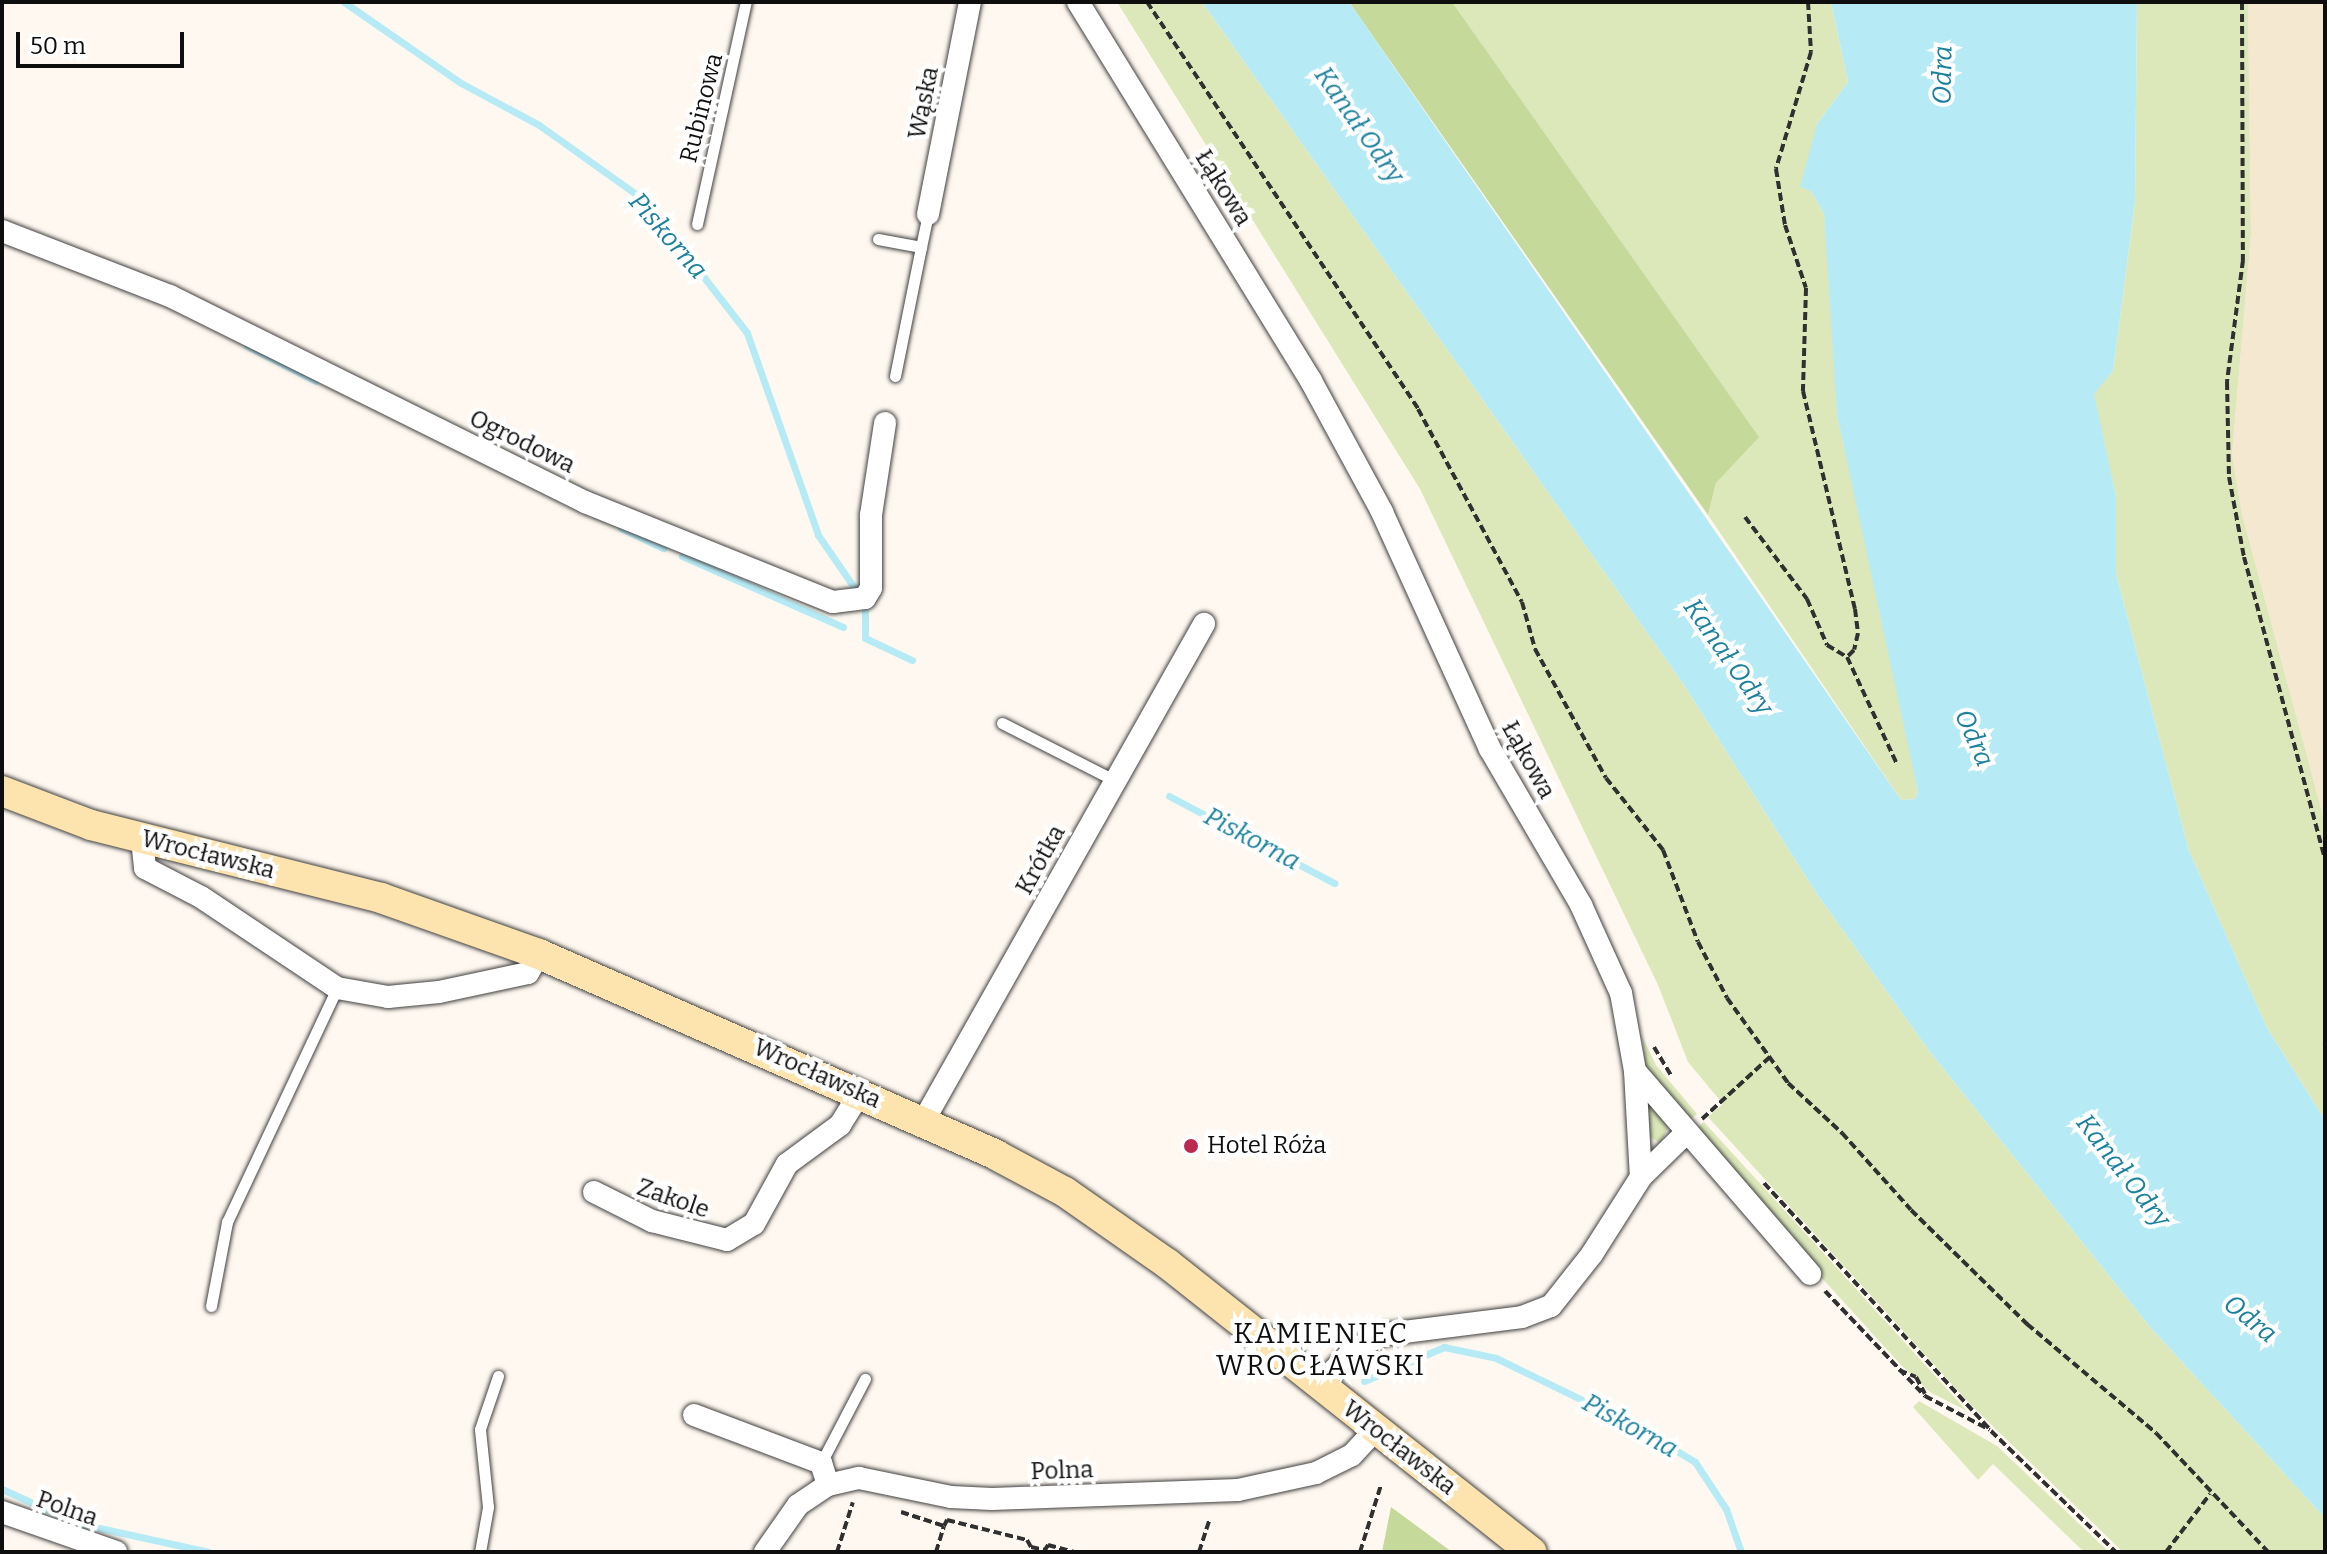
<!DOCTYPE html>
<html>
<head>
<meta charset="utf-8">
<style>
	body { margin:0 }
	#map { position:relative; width:2327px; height:1554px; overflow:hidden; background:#fff8f0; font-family:Bitter,serif }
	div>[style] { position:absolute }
	.farmland>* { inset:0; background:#f4e9d0 }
	.green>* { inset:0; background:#dce8ba }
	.forest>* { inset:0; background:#c4d99a }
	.water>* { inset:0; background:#b6ebf5 }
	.stream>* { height:7px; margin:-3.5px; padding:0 3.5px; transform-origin:3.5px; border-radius:3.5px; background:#b6ebf5 }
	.path>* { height:4px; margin-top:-2px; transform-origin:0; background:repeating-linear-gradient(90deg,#303030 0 8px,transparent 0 12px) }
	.roads { filter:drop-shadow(0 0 2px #414141) drop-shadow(0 0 2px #414141) }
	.lane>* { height:11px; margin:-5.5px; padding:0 5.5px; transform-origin:5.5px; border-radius:5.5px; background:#fff }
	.street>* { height:22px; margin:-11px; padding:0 11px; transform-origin:11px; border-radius:11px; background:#fff }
	.secondary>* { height:30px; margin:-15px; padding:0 15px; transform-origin:15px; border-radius:15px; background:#fde3ad }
	.dots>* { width:22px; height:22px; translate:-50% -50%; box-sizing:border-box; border:4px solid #fff; border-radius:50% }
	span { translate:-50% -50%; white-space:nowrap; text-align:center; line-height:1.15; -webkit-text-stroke:8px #fff; paint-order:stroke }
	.street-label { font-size:24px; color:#0e0e0e }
	.poi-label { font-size:24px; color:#0e0e0e }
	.left { translate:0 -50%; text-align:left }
	.water-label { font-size:26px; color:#1a809d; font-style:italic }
	.quarter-label { font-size:28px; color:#0e0e0e; letter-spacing:2px }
	.frame { position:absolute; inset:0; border:4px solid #0e0e0e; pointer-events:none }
	.scale { position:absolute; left:16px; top:32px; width:168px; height:36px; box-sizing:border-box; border:4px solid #0e0e0e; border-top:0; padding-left:10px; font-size:24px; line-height:28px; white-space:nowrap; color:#0e0e0e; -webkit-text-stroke:6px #fff; paint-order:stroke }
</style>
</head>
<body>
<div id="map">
	<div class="farmland">
		<i style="clip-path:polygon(2248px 2px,2325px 2px,2325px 823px,2242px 514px,2232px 455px,2251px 234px)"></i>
	</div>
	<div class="green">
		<i style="clip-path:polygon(1117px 2px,1202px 2px,1684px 685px,1817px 894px,1930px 1052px,2150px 1327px,2325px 1518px,2325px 1552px,2123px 1552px,1971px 1405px,1708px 1117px,1723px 1104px,1688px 1062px,1658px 985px,1420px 489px)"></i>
		<i style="clip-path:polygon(1452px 2px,1831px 2px,1848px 82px,1817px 124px,1811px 191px,1824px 214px,1831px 258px,1837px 415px,1894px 668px,1918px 792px,1915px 799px,1901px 800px,1708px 515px,1716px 483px,1758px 436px)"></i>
		<i style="clip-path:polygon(2137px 2px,2248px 2px,2251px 234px,2232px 455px,2242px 514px,2325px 823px,2325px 1120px,2267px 1028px,2189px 851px,2116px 574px,2116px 496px,2093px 394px,2113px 371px,2135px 201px)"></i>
		<i style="clip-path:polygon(1643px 1038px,1656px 1065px,1697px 1114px,1685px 1124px,1645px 1069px)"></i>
		<i style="clip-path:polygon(1642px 1089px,1669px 1125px,1661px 1143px,1650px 1137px)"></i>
		<i style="clip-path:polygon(1704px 1122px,1967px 1411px,1930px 1392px,1902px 1366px,1690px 1133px)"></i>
		<i style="clip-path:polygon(1919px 1401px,1997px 1446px,2109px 1552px,2084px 1552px,1993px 1464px,1978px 1480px,1913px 1407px)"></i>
	</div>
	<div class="forest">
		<i style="clip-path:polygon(1349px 2px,1452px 2px,1759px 437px,1716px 483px,1708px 515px)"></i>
		<i style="clip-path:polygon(1391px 1507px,1452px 1552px,1382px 1552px)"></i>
	</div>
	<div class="water">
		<i style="clip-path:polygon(1202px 2px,1349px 2px,1901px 800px,1915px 799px,1918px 792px,1837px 415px,1824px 214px,1811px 191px,1800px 187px,1817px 124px,1848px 82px,1831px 2px,2137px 2px,2135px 201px,2113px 371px,2094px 394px,2116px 496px,2116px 574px,2189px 851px,2267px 1028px,2325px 1120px,2325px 1518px,2150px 1327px,1930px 1052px,1817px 894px,1684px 685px)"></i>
	</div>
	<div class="stream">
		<i style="left:344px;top:2px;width:142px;rotate:34.7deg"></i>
		<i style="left:461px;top:83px;width:89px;rotate:28.3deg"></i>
		<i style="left:539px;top:125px;width:129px;rotate:35.5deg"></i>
		<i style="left:644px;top:200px;width:168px;rotate:52.2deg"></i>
		<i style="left:747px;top:333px;width:214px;rotate:70.6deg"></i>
		<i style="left:818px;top:535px;width:62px;rotate:55.5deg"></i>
		<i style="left:247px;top:346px;width:77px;rotate:26.9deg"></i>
		<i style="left:621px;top:528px;width:47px;rotate:25.5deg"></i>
		<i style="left:682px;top:556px;width:176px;rotate:23.8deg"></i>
		<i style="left:865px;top:611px;width:27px;rotate:90deg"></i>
		<i style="left:865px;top:638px;width:52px;rotate:25.1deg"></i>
		<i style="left:1169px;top:796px;width:187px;rotate:27.8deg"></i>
		<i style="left:1364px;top:1381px;width:87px;rotate:-23deg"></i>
		<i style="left:1444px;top:1347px;width:53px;rotate:11.9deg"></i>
		<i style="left:1496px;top:1358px;width:153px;rotate:25.9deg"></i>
		<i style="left:1634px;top:1425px;width:71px;rotate:31.2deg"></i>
		<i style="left:1695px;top:1462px;width:56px;rotate:56.6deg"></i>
		<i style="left:1726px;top:1509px;width:46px;rotate:70.8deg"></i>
		<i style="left:2px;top:1489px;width:82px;rotate:24.4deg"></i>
		<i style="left:77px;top:1523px;width:135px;rotate:12.4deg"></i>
	</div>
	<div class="path">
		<i style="left:1147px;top:2px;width:489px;rotate:56.3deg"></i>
		<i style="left:1418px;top:409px;width:219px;rotate:61.7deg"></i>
		<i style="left:1522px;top:602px;width:49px;rotate:74.5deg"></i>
		<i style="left:1535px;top:649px;width:147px;rotate:61.2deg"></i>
		<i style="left:1606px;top:778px;width:92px;rotate:51.6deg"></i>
		<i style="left:1663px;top:850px;width:98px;rotate:69.2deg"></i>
		<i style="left:1698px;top:942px;width:63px;rotate:62.6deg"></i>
		<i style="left:1727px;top:998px;width:105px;rotate:54.3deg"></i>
		<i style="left:1788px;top:1083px;width:74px;rotate:42.8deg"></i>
		<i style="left:1842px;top:1133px;width:103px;rotate:48.1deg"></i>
		<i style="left:1911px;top:1210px;width:163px;rotate:44.5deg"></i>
		<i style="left:2027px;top:1324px;width:169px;rotate:40.2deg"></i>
		<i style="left:2156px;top:1433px;width:163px;rotate:46.7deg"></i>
		<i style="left:1808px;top:2px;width:50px;rotate:86.6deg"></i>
		<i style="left:1811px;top:52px;width:122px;rotate:106.7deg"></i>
		<i style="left:1776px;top:169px;width:57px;rotate:80.9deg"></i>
		<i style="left:1785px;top:225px;width:66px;rotate:71.6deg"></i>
		<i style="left:1806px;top:288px;width:103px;rotate:91.7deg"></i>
		<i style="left:1803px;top:391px;width:224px;rotate:76.6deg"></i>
		<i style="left:1855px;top:609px;width:24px;rotate:83deg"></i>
		<i style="left:1858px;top:633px;width:17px;rotate:103deg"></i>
		<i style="left:1854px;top:650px;width:10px;rotate:135deg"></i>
		<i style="left:2242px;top:2px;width:258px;rotate:89.8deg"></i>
		<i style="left:2243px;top:260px;width:123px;rotate:97.5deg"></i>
		<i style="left:2227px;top:382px;width:95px;rotate:88.8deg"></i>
		<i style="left:2229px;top:477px;width:81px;rotate:79.4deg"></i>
		<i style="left:2244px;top:557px;width:313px;rotate:75deg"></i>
		<i style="left:1745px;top:517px;width:103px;rotate:52.9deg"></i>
		<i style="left:1807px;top:599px;width:50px;rotate:66.5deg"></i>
		<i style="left:1827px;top:645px;width:23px;rotate:31deg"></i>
		<i style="left:1847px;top:657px;width:118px;rotate:65deg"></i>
		<i style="left:2324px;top:1046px;width:1px;rotate:-45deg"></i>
		<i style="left:1654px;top:1047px;width:35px;rotate:59deg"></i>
		<i style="left:1702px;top:1119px;width:93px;rotate:-42.4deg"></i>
		<i style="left:1764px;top:1183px;width:336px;rotate:47.5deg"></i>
		<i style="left:1991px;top:1431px;width:174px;rotate:44.1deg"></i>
		<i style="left:1825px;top:1291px;width:145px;rotate:46.4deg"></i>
		<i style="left:1925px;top:1396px;width:73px;rotate:27.6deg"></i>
		<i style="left:1899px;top:1370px;width:18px;rotate:22deg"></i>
		<i style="left:1916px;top:1377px;width:19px;rotate:62deg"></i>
		<i style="left:901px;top:1512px;width:45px;rotate:18deg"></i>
		<i style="left:944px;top:1526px;width:7px;rotate:-63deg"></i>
		<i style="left:947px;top:1520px;width:82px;rotate:14deg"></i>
		<i style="left:1027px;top:1540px;width:8px;rotate:60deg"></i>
		<i style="left:1031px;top:1547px;width:14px;rotate:12deg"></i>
		<i style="left:1045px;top:1550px;width:6px;rotate:-59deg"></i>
		<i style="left:1048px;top:1545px;width:27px;rotate:15deg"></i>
		<i style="left:837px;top:1552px;width:52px;rotate:-72.3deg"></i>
		<i style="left:936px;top:1552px;width:27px;rotate:-73deg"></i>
		<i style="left:1199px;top:1552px;width:33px;rotate:-72deg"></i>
		<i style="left:1360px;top:1552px;width:70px;rotate:-72.6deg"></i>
		<i style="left:2166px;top:1552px;width:73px;rotate:-52.8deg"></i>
	</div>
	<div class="roads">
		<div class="lane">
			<i style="left:697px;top:224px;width:227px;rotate:-77.6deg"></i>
			<i style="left:878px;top:239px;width:44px;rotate:10.5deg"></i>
			<i style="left:921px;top:247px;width:34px;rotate:-78deg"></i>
			<i style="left:895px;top:376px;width:132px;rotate:-78.6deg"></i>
			<i style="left:1002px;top:723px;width:128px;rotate:27deg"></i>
			<i style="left:211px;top:1306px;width:86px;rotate:-79.2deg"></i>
			<i style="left:227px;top:1222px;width:259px;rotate:-64.8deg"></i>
			<i style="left:821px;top:1463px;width:95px;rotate:-62.4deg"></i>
			<i style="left:480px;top:1552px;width:46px;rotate:-79.9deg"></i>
			<i style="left:488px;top:1507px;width:78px;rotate:-95.9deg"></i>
			<i style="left:480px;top:1429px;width:56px;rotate:-71.2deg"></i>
		</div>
		<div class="street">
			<i style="left:1078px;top:2px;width:445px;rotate:58.4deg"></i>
			<i style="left:1311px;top:381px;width:149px;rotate:61.5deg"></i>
			<i style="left:1382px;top:512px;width:260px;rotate:65.5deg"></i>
			<i style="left:1490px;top:749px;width:181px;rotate:59.7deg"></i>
			<i style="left:1581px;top:905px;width:97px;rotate:65.6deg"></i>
			<i style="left:1621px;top:993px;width:79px;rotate:79.8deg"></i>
			<i style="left:1635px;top:1071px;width:268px;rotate:49.2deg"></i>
			<i style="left:928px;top:214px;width:216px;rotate:-78.8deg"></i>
			<i style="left:2px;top:231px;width:180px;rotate:21.2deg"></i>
			<i style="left:170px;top:296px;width:463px;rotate:26.4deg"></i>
			<i style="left:585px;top:502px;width:267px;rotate:22deg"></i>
			<i style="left:833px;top:602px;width:32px;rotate:-7deg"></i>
			<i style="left:865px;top:598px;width:12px;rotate:-59deg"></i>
			<i style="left:871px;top:588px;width:73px;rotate:-90deg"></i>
			<i style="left:871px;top:515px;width:93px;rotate:-81.3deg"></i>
			<i style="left:142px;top:839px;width:29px;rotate:84deg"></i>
			<i style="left:145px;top:868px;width:63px;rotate:27.4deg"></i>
			<i style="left:201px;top:897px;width:164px;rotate:33.8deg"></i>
			<i style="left:337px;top:988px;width:52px;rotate:10deg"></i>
			<i style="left:388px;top:997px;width:51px;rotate:-5.6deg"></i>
			<i style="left:439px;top:992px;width:91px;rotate:-12.1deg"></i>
			<i style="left:528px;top:973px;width:22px;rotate:-60deg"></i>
			<i style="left:1635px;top:1071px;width:106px;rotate:86.8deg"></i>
			<i style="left:923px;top:1122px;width:572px;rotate:-60.57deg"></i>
			<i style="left:594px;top:1192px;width:65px;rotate:26.6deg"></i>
			<i style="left:652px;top:1221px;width:77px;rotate:14.2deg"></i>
			<i style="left:727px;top:1240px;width:31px;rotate:-31deg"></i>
			<i style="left:754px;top:1224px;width:68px;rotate:-61.2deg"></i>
			<i style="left:787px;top:1164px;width:66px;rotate:-36.3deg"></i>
			<i style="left:840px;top:1125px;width:38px;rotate:-58deg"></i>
			<i style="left:1319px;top:1385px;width:47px;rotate:-45deg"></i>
			<i style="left:1352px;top:1352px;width:33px;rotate:-31deg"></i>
			<i style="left:1380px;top:1335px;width:143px;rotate:-7.2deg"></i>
			<i style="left:1522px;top:1317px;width:31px;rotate:-21deg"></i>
			<i style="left:1551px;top:1306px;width:66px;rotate:-51.7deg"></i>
			<i style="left:1592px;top:1254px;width:91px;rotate:-57.5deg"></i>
			<i style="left:1641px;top:1177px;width:62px;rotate:-44.3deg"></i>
			<i style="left:694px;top:1415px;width:136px;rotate:20.7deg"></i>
			<i style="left:821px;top:1463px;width:23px;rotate:72deg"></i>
			<i style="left:2px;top:1512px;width:121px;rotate:19.3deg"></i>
			<i style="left:765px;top:1552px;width:57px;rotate:-54.9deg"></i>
			<i style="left:798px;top:1505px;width:36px;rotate:-34deg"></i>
			<i style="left:828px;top:1485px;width:32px;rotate:-13deg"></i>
			<i style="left:859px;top:1478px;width:94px;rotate:11.7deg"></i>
			<i style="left:951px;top:1497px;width:41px;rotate:2.8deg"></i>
			<i style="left:992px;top:1499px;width:246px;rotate:-2.1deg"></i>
			<i style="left:1238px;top:1490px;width:80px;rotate:-12.3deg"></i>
			<i style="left:1316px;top:1473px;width:40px;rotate:-26.6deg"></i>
			<i style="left:1352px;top:1455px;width:35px;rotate:-47deg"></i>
		</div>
		<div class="secondary">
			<i style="left:2px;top:791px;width:95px;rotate:20.9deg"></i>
			<i style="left:91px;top:825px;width:299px;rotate:14.1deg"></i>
			<i style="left:381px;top:898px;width:168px;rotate:19.5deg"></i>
			<i style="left:539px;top:954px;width:499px;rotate:23.7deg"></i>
			<i style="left:996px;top:1155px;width:78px;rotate:28.2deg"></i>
			<i style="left:1065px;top:1192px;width:126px;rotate:35deg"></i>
			<i style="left:1168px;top:1264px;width:464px;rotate:38.4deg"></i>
		</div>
	</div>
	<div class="dots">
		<i style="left:1191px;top:1146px;background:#bb2950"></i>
	</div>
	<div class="street-label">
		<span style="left:924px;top:103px;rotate:-79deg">Wąska</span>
		<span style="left:702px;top:108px;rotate:-76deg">Rubinowa</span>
		<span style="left:1223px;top:188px;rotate:58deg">Łąkowa</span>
		<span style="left:522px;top:442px;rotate:26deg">Ogrodowa</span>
		<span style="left:1528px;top:760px;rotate:61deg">Łąkowa</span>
		<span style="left:208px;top:855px;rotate:14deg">Wrocławska</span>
		<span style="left:1041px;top:860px;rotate:-61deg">Krótka</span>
		<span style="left:817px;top:1074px;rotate:24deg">Wrocławska</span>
		<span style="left:673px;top:1199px;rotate:19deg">Zakole</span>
		<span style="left:1399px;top:1448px;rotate:38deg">Wrocławska</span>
		<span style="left:1062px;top:1471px;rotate:-2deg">Polna</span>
		<span style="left:67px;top:1509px;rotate:19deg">Polna</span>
	</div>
	<div class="poi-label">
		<span class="left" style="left:1207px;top:1146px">Hotel Róża</span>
	</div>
	<div class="water-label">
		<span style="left:1943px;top:75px;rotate:-89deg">Odra</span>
		<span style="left:1359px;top:125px;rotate:55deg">Kanał Odry</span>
		<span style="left:668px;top:236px;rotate:49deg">Piskorna</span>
		<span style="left:1728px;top:657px;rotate:55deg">Kanał Odry</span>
		<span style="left:1974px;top:738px;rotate:66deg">Odra</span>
		<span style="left:1252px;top:839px;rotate:28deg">Piskorna</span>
		<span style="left:2123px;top:1171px;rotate:52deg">Kanał Odry</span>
		<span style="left:2250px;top:1319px;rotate:39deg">Odra</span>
		<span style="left:1630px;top:1426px;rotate:29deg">Piskorna</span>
	</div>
	<div class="quarter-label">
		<span style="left:1321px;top:1350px">KAMIENIEC<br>WROCŁAWSKI</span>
	</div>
	<div class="frame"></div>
	<div class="scale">50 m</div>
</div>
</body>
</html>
